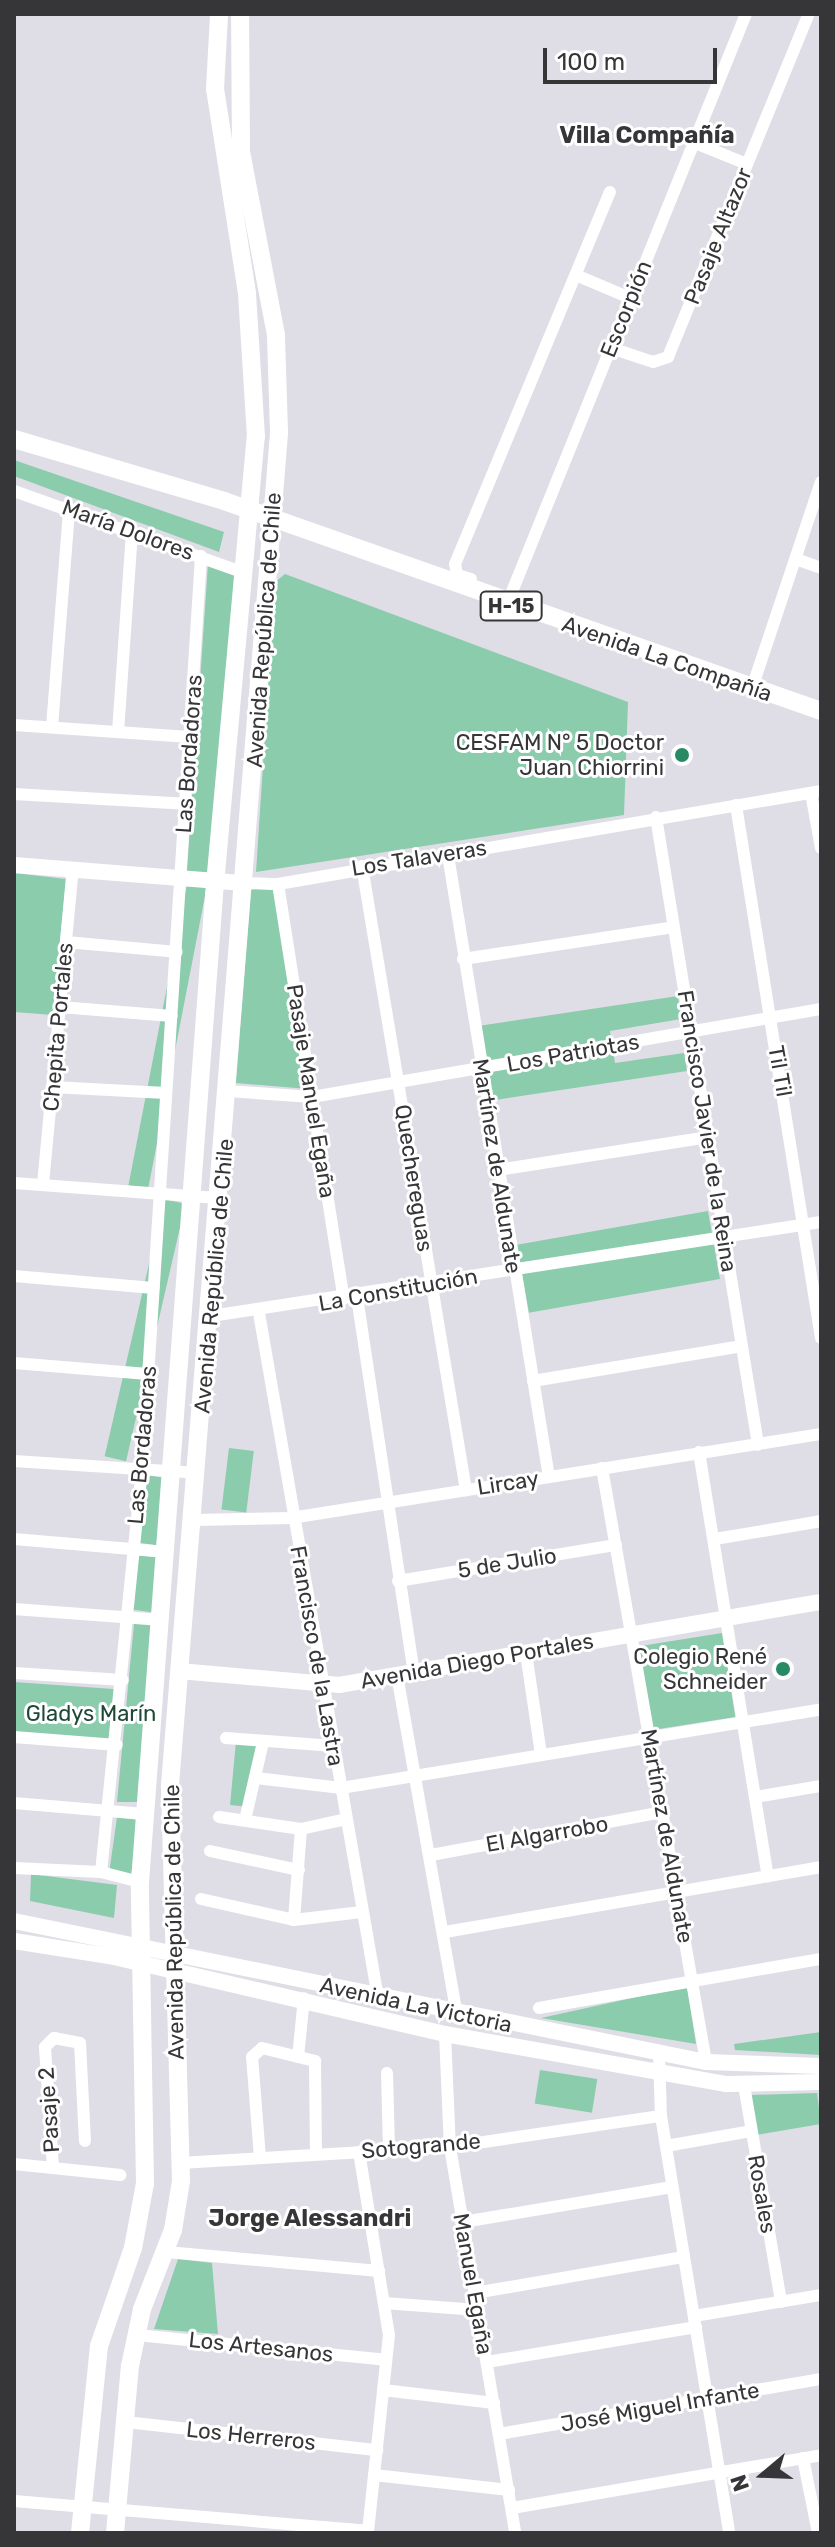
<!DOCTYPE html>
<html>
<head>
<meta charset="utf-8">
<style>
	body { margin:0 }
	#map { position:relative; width:835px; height:2547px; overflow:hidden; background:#dfdee7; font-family:Rubik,sans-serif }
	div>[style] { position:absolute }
	.green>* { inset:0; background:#8bccac; transform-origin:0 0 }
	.street>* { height:12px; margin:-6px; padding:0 6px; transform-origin:6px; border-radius:6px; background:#fff }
	.secondary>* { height:16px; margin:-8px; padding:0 8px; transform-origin:8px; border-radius:8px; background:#fff }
	.primary>* { height:18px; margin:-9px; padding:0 9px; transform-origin:9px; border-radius:9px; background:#fff }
	.dots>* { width:22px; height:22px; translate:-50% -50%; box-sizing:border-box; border:4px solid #fff; border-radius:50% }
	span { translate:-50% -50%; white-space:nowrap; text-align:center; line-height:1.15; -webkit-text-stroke:6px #fff; paint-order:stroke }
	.shield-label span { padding:2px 6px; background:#fff; border:2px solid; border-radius:6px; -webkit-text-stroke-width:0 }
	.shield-label { font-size:20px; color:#363639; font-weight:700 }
	.street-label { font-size:22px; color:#363639 }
	.poi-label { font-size:22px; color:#363639 }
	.right { translate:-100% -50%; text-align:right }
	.park-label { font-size:22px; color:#1e4936 }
	.neighbourhood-label { font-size:24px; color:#363639; font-weight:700 }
	.frame { position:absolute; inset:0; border:16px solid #363639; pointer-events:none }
	.north { position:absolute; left:723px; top:2435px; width:80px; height:80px; -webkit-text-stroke:6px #fff; paint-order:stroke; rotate:251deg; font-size:22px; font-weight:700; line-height:32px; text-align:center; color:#363639 }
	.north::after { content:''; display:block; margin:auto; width:28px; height:36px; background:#363639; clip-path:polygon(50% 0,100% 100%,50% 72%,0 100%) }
	.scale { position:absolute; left:543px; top:48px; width:174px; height:36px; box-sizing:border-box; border:4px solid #363639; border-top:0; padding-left:10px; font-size:24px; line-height:28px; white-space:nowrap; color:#363639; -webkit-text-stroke:6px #fff; paint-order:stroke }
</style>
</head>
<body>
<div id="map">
	<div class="green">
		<i style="clip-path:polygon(14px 460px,224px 532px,219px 552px,14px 476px)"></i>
		<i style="clip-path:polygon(208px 564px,235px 575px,211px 875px,187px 871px)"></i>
		<i style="clip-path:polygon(285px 574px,628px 702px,624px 815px,256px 872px,275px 582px)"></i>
		<i style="clip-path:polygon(14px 873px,66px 879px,53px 1015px,14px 1012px)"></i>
		<i style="left:187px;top:884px;width:20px;height:307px;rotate:11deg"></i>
		<i style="clip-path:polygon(251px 889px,275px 889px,308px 1089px,236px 1083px)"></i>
		<i style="clip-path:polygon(678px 996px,681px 1019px,610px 1031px,615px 1063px,684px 1053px,687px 1071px,489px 1101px,478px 1026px)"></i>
		<i style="left:164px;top:1199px;width:22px;height:264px;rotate:13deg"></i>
		<i style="left:708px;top:1211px;width:69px;height:194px;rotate:80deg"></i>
		<i style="left:229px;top:1448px;width:25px;height:62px;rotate:7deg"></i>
		<i style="left:145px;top:1475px;width:21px;height:68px;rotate:8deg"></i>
		<i style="left:138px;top:1555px;width:23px;height:55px;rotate:7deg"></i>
		<i style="clip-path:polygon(134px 1624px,154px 1624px,142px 1802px,117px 1802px)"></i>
		<i style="left:722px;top:1633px;width:85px;height:84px;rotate:81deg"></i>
		<i style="left:14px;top:1682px;width:110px;height:54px;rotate:4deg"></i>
		<i style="clip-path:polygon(236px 1741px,267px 1744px,250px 1807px,230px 1805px)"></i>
		<i style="left:117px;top:1817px;width:22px;height:55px;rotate:8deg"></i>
		<i style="clip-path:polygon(31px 1874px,117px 1885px,114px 1918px,30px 1901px)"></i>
		<i style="clip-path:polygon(687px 1986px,696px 2044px,541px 2018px)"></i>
		<i style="clip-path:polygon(821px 2032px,821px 2055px,735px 2050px,734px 2044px)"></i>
		<i style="left:540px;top:2070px;width:58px;height:34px;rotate:9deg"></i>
		<i style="clip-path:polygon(817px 2093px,821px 2124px,756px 2135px,750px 2095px)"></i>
		<i style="clip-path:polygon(178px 2259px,212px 2263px,218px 2334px,154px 2329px)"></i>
	</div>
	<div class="street">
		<i style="left:695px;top:143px;width:56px;rotate:22deg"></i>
		<i style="left:578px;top:276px;width:56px;rotate:22.9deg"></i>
		<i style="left:611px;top:348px;width:44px;rotate:18.4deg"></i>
		<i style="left:653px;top:362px;width:16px;rotate:-18deg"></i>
		<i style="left:668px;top:357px;width:371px;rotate:-67.7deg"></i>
		<i style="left:14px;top:491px;width:242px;rotate:19.6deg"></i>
		<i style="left:796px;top:559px;width:27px;rotate:20deg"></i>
		<i style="left:471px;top:579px;width:15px;rotate:-164deg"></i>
		<i style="left:457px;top:575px;width:11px;rotate:-100deg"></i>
		<i style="left:455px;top:564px;width:403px;rotate:-67.4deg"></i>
		<i style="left:507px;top:604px;width:637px;rotate:-67.95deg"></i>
		<i style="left:752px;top:688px;width:217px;rotate:-71.5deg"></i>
		<i style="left:14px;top:725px;width:176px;rotate:3.9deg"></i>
		<i style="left:52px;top:727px;width:219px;rotate:-85.5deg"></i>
		<i style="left:118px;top:732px;width:201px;rotate:-86deg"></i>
		<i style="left:811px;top:793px;width:56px;rotate:79.7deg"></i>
		<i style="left:14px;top:794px;width:171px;rotate:3.3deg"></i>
		<i style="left:736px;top:805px;width:540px;rotate:80.94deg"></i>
		<i style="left:656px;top:817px;width:636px;rotate:80.77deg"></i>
		<i style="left:448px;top:855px;width:630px;rotate:80.78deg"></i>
		<i style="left:362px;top:866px;width:633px;rotate:80.54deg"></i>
		<i style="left:244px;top:883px;width:34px;rotate:2deg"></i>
		<i style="left:278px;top:884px;width:551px;rotate:-9.72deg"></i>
		<i style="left:278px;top:884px;width:420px;rotate:81deg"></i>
		<i style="left:66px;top:942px;width:111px;rotate:5.1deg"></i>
		<i style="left:463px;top:959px;width:213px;rotate:-8.6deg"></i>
		<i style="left:60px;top:1007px;width:112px;rotate:4.6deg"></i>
		<i style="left:52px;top:1087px;width:114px;rotate:3deg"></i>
		<i style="left:228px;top:1091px;width:84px;rotate:4.1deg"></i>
		<i style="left:312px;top:1097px;width:517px;rotate:-9.81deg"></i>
		<i style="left:498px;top:1170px;width:213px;rotate:-8.9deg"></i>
		<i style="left:14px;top:1183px;width:207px;rotate:4.2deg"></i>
		<i style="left:43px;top:1184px;width:316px;rotate:-84.6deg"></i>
		<i style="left:14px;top:1276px;width:140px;rotate:4.9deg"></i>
		<i style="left:357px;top:1297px;width:379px;rotate:81.4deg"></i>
		<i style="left:259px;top:1313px;width:695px;rotate:80.14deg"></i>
		<i style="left:211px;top:1316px;width:617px;rotate:-8.76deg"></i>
		<i style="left:14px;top:1363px;width:134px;rotate:4.7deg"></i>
		<i style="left:533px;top:1381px;width:212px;rotate:-9.5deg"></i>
		<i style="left:699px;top:1452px;width:430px;rotate:80.8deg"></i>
		<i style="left:14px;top:1461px;width:184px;rotate:3.7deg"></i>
		<i style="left:602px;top:1468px;width:603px;rotate:80.07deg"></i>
		<i style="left:194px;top:1520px;width:97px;rotate:-1.2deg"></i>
		<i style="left:291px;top:1518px;width:537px;rotate:-9.01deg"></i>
		<i style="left:14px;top:1539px;width:153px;rotate:4.9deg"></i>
		<i style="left:715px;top:1539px;width:108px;rotate:-9.6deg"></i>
		<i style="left:398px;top:1581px;width:221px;rotate:-9.4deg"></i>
		<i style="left:14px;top:1609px;width:148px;rotate:4.3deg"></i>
		<i style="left:526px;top:1653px;width:103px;rotate:81.6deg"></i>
		<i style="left:14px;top:1673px;width:109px;rotate:3.7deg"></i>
		<i style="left:397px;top:1675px;width:344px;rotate:80deg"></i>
		<i style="left:14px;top:1737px;width:103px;rotate:4.4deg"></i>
		<i style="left:226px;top:1738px;width:108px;rotate:4.2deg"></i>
		<i style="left:256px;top:1778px;width:86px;rotate:6.7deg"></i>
		<i style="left:341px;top:1788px;width:486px;rotate:-9.3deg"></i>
		<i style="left:755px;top:1797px;width:67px;rotate:-9.5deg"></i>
		<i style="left:14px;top:1803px;width:131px;rotate:4.8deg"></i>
		<i style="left:219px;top:1817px;width:83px;rotate:8.3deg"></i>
		<i style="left:245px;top:1820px;width:80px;rotate:-77deg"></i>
		<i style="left:210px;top:1851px;width:91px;rotate:12.1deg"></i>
		<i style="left:431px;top:1855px;width:235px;rotate:-10.5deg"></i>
		<i style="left:14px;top:1868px;width:87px;rotate:2.6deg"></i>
		<i style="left:101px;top:1872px;width:405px;rotate:-84.2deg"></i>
		<i style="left:142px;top:1469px;width:915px;rotate:-86.3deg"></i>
		<i style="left:101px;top:1872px;width:40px;rotate:14.4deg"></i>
		<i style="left:201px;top:1899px;width:95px;rotate:12.7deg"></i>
		<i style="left:294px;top:1920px;width:91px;rotate:-85.6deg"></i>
		<i style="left:301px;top:1829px;width:46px;rotate:-12.5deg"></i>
		<i style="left:294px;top:1920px;width:68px;rotate:-6.7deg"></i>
		<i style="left:445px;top:1932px;width:382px;rotate:-9.8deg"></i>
		<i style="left:539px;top:2008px;width:286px;rotate:-9.9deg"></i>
		<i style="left:445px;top:2034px;width:113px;rotate:87.5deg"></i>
		<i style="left:450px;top:2147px;width:391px;rotate:80.4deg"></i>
		<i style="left:659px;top:2054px;width:62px;rotate:88.2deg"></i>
		<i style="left:661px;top:2116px;width:423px;rotate:80.7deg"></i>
		<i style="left:298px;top:2057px;width:59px;rotate:-84.2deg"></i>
		<i style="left:387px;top:2073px;width:77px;rotate:88.5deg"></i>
		<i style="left:744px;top:2085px;width:220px;rotate:80.3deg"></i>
		<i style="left:666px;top:2146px;width:86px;rotate:-10deg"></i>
		<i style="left:359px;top:2152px;width:185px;rotate:80.7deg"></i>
		<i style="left:389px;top:2335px;width:199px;rotate:96.1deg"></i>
		<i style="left:260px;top:2158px;width:101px;rotate:-94.5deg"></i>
		<i style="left:252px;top:2057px;width:13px;rotate:-42deg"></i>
		<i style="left:262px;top:2048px;width:55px;rotate:13.8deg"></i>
		<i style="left:315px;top:2061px;width:93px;rotate:89.4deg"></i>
		<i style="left:180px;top:2163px;width:270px;rotate:-3.4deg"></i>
		<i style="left:450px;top:2147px;width:213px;rotate:-8.4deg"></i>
		<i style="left:14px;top:2164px;width:107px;rotate:5.9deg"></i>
		<i style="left:53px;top:2168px;width:121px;rotate:-93.8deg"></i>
		<i style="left:45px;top:2047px;width:13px;rotate:-45deg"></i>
		<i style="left:54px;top:2038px;width:26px;rotate:11deg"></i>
		<i style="left:80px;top:2043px;width:98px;rotate:87.1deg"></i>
		<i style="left:463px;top:2222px;width:212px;rotate:-9.5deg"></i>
		<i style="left:167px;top:2252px;width:213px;rotate:5.1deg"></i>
		<i style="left:475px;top:2293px;width:212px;rotate:-9.8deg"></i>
		<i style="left:384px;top:2303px;width:94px;rotate:4.3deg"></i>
		<i style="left:694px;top:2316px;width:129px;rotate:-9.4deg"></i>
		<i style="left:137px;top:2335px;width:250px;rotate:5.7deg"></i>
		<i style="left:487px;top:2362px;width:212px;rotate:-9.5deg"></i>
		<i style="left:383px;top:2390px;width:112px;rotate:6.7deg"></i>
		<i style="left:126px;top:2422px;width:253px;rotate:6.4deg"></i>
		<i style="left:499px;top:2434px;width:327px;rotate:-9.7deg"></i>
		<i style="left:803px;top:2458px;width:76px;rotate:78.7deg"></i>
		<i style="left:374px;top:2475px;width:136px;rotate:6.3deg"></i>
		<i style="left:14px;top:2501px;width:355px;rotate:4.8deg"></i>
		<i style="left:512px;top:2508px;width:314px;rotate:-9.7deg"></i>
	</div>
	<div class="secondary">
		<i style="left:14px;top:865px;width:231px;rotate:4.5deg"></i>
		<i style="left:179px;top:1671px;width:161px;rotate:5deg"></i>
		<i style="left:339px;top:1685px;width:489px;rotate:-9.8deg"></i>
		<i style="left:14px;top:1921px;width:706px;rotate:11.52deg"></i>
		<i style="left:706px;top:2062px;width:115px;rotate:2deg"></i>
		<i style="left:14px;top:1941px;width:101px;rotate:9.1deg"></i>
		<i style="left:114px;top:1957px;width:340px;rotate:13.1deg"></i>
		<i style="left:445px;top:2034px;width:286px;rotate:10.1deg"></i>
		<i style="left:727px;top:2084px;width:94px;rotate:-1.2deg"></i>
	</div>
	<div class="primary">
		<i style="left:14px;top:439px;width:219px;rotate:16.4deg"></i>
		<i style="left:224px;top:501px;width:633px;rotate:19.38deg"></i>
		<i style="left:80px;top:2533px;width:188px;rotate:-84.2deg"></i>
		<i style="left:99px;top:2346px;width:104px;rotate:-70.9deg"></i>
		<i style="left:133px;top:2248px;width:66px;rotate:-79.5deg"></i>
		<i style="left:145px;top:2183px;width:301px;rotate:-91deg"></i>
		<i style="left:140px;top:1882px;width:990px;rotate:-85.71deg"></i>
		<i style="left:214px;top:895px;width:460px;rotate:-84.8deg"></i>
		<i style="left:256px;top:437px;width:144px;rotate:-93.6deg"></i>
		<i style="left:247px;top:293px;width:206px;rotate:-98.9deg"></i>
		<i style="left:215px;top:89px;width:75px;rotate:-86.9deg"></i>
		<i style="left:115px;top:2533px;width:168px;rotate:-84.9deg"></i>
		<i style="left:130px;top:2366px;width:58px;rotate:-78.1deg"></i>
		<i style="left:142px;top:2309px;width:85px;rotate:-68.6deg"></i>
		<i style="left:173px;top:2230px;width:50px;rotate:-80.7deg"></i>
		<i style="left:181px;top:2181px;width:396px;rotate:-91.6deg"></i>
		<i style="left:170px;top:1785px;width:1357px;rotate:-85.39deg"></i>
		<i style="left:279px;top:432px;width:97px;rotate:-91.8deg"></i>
		<i style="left:276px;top:335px;width:187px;rotate:-100.8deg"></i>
		<i style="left:241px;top:151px;width:137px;rotate:-90.4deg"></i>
	</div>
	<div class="dots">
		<i style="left:682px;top:755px;background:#278a64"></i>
		<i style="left:783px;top:1669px;background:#278a64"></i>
	</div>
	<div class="shield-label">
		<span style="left:511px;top:606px">H-15</span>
	</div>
	<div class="street-label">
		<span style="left:718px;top:236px;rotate:-68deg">Pasaje Altazor</span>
		<span style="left:626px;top:309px;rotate:-68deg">Escorpión</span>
		<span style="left:128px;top:530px;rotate:20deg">María Dolores</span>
		<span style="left:264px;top:630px;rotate:-86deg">Avenida República de Chile</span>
		<span style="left:667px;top:659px;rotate:19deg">Avenida La Compañía</span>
		<span style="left:189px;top:754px;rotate:-86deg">Las Bordadoras</span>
		<span style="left:419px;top:858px;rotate:-9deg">Los Talaveras</span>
		<span style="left:58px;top:1027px;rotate:-85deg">Chepita Portales</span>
		<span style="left:573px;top:1053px;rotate:-10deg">Los Patriotas</span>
		<span style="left:780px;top:1071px;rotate:80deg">Til Til</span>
		<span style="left:311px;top:1091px;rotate:81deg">Pasaje Manuel Egaña</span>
		<span style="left:707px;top:1131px;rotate:81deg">Francisco Javier de la Reina</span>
		<span style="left:497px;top:1166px;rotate:81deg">Martínez de Aldunate</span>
		<span style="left:414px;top:1178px;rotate:81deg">Quechereguas</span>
		<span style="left:214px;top:1276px;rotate:-85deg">Avenida República de Chile</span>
		<span style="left:398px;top:1290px;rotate:-10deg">La Constitución</span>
		<span style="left:142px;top:1445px;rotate:-85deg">Las Bordadoras</span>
		<span style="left:508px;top:1483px;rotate:-9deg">Lircay</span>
		<span style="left:507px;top:1563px;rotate:-9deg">5 de Julio</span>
		<span style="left:317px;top:1656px;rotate:80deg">Francisco de la Lastra</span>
		<span style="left:477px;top:1661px;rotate:-10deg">Avenida Diego Portales</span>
		<span style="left:547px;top:1834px;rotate:-10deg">El Algarrobo</span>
		<span style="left:667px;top:1836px;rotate:80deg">Martínez de Aldunate</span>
		<span style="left:174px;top:1922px;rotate:-91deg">Avenida República de Chile</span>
		<span style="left:416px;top:2005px;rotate:12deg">Avenida La Victoria</span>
		<span style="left:49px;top:2110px;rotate:-94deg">Pasaje 2</span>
		<span style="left:421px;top:2146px;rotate:-5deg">Sotogrande</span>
		<span style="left:762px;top:2194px;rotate:80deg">Rosales</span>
		<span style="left:473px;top:2284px;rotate:80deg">Manuel Egaña</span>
		<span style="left:261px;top:2347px;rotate:6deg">Los Artesanos</span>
		<span style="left:660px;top:2407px;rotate:-10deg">José Miguel Infante</span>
		<span style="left:251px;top:2436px;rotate:6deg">Los Herreros</span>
	</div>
	<div class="poi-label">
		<span class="right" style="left:664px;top:755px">CESFAM N° 5 Doctor<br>Juan Chiorrini</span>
		<span class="right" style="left:767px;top:1669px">Colegio René<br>Schneider</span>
	</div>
	<div class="park-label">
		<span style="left:91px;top:1714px">Gladys Marín</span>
	</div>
	<div class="neighbourhood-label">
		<span style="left:647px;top:136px">Villa Compañía</span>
		<span style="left:310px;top:2219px">Jorge Alessandri</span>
	</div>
	<div class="frame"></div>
	<div class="north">N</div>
	<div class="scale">100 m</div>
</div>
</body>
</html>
